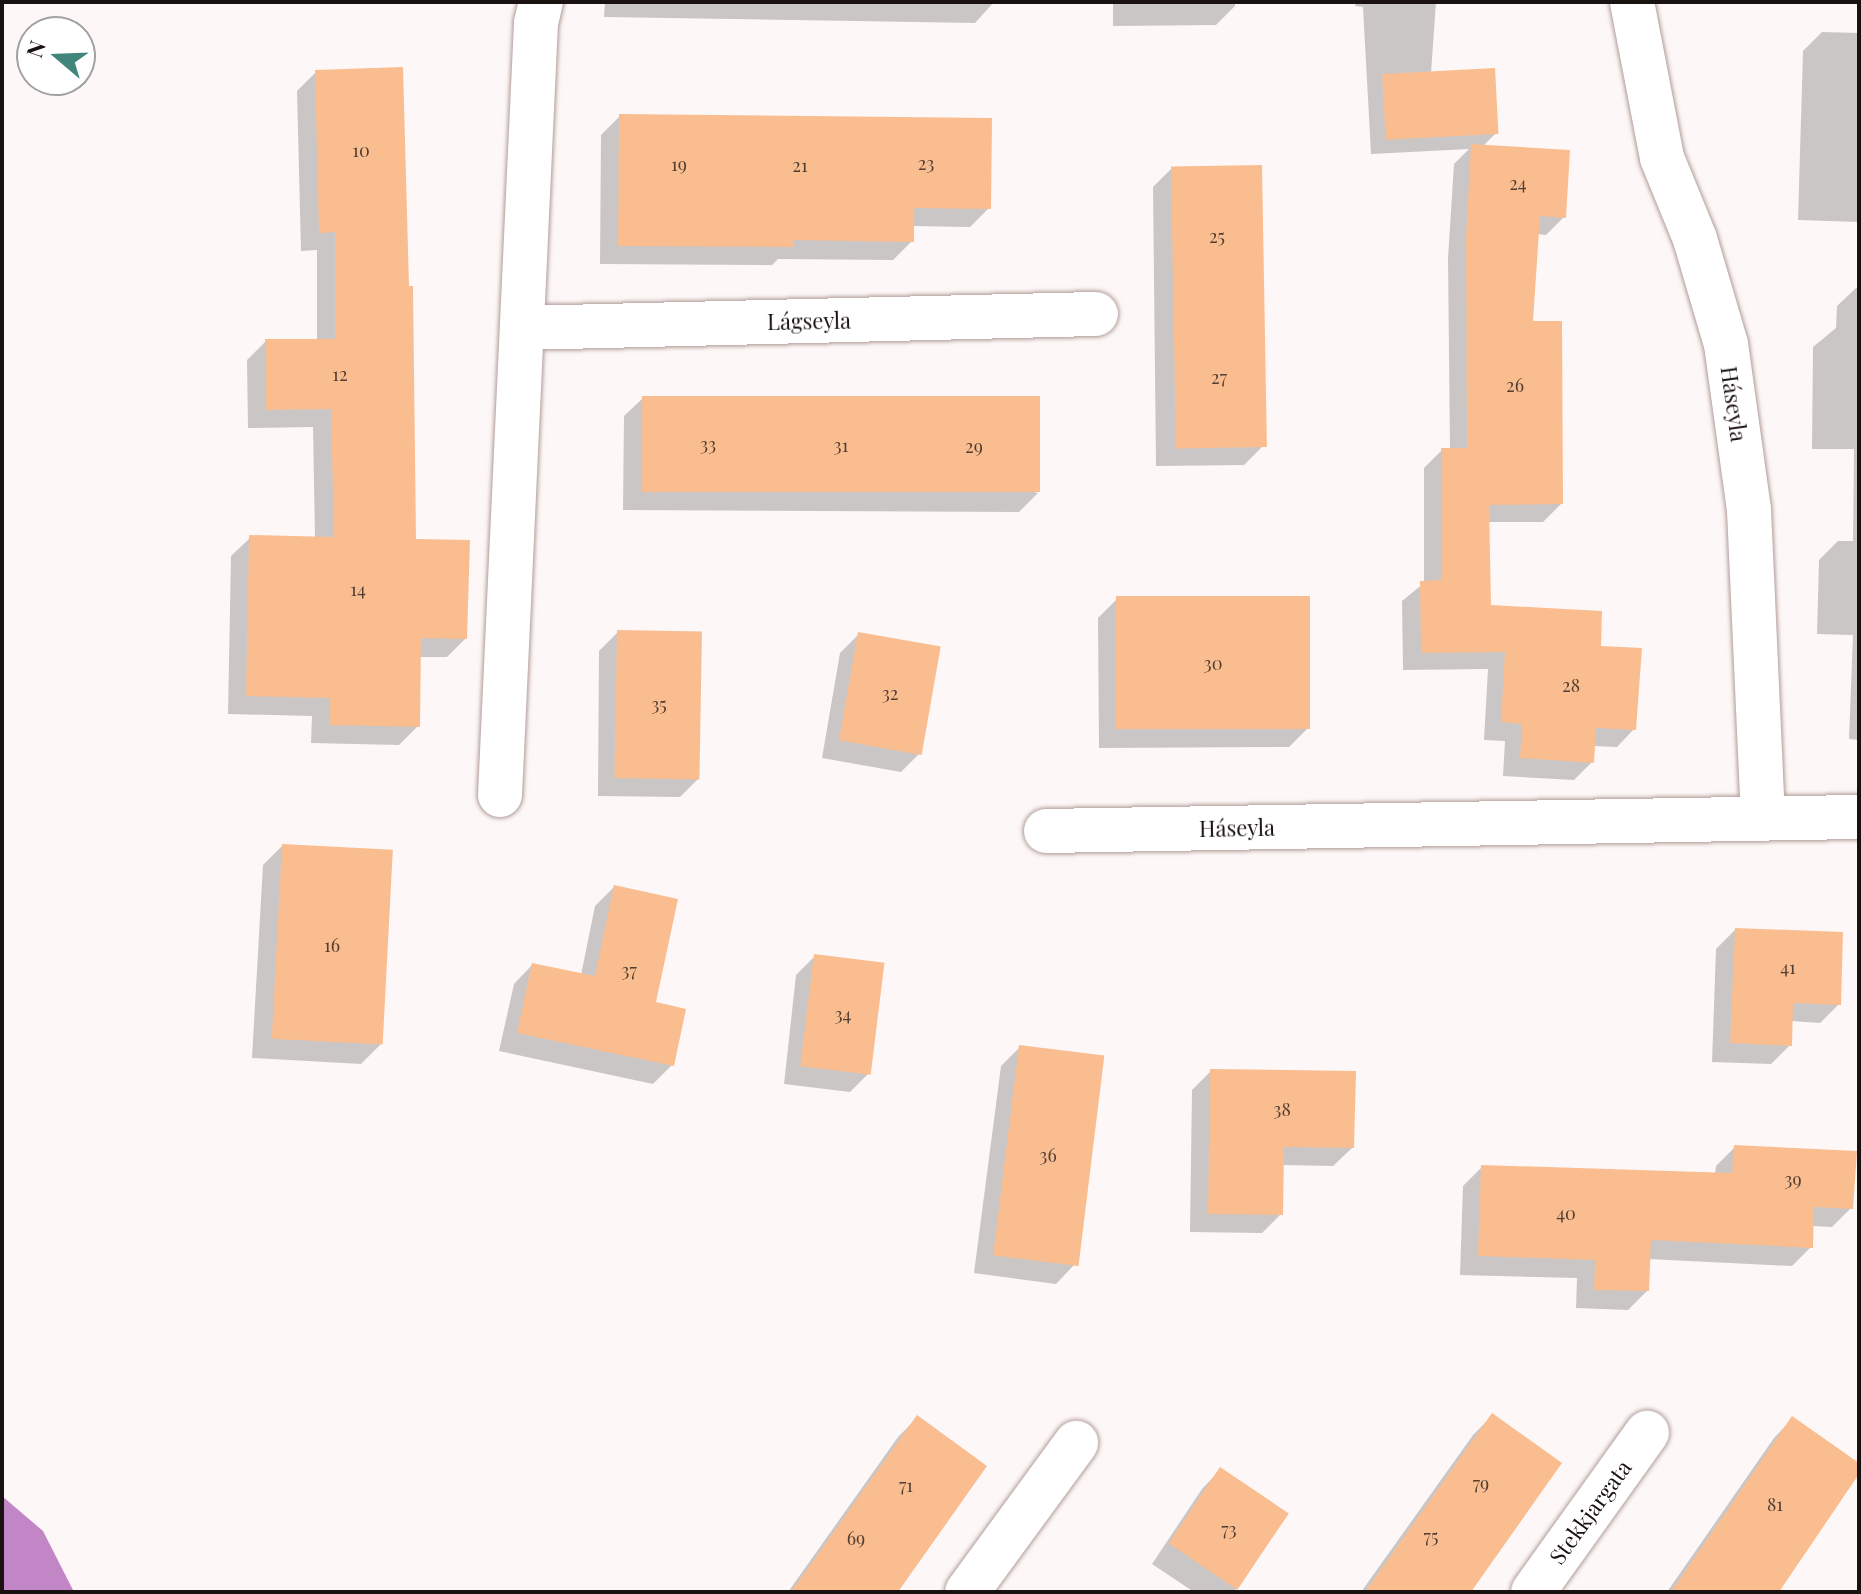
<!DOCTYPE html>
<html>
<head>
<meta charset="utf-8">
<style>
	body { margin:0 }
	#map { position:relative; width:1861px; height:1594px; overflow:hidden; background:#fdf8f7; font-family:"Playfair Display",serif }
	div>[style] { position:absolute }
	.water>* { inset:0; background:#c285c6 }
	.shadow>* { inset:0; background:#0003 }
	.building>* { inset:0; background:#fabd90; transform-origin:0 0 }
	.roads { filter:drop-shadow(0 0 2px #b29c99) drop-shadow(0 0 2px #b29c99) }
	.minor>* { height:44px; margin:-22px; padding:0 22px; transform-origin:22px; border-radius:22px; background:#fff }
	span { translate:-50% -50%; white-space:nowrap; text-align:center; line-height:1.15; -webkit-text-stroke:7px #fff; paint-order:stroke }
	.number-label { font-size:18px; color:#523d31 }
	.number-label span { -webkit-text-stroke-width:0 }
	.street-label { font-size:22px; color:#1a1211 }
	.frame { position:absolute; inset:0; border:4px solid #1a1211; pointer-events:none }
	.north { position:absolute; left:16px; top:16px; width:80px; height:80px; box-sizing:border-box; background:#fff; border:2px solid #a3a0a0; border-radius:50%; rotate:289deg; font-size:22px; font-weight:700; line-height:32px; text-align:center; color:#1a1211 }
	.north::after { content:''; display:block; margin:auto; width:28px; height:36px; background:#42867b; clip-path:polygon(50% 0,100% 100%,50% 72%,0 100%) }
</style>
</head>
<body>
<div id="map">
	<div class="water">
		<i style="clip-path:polygon(2px 1496px,43px 1531px,74px 1592px,2px 1592px)"></i>
	</div>
	<div class="shadow">
		<i style="clip-path:polygon(605px 2px,994px 2px,975px 23px,604px 17px)"></i>
		<i style="clip-path:polygon(1113px 2px,1235px 2px,1235px 6px,1216px 25px,1113px 26px)"></i>
		<i style="clip-path:polygon(1356px 2px,1436px 2px,1431px 73px,1496px 133px,1483px 146px,1564px 217px,1546px 235px,1537px 234px,1531px 323px,1561px 504px,1543px 522px,1488px 522px,1489px 607px,1599px 648px,1634px 729px,1617px 747px,1593px 746px,1592px 762px,1574px 780px,1503px 776px,1505px 741px,1484px 740px,1488px 669px,1403px 670px,1402px 601px,1424px 583px,1424px 468px,1442px 450px,1450px 450px,1448px 258px,1454px 164px,1469px 149px,1371px 154px,1363px 7px,1355px 6px)"></i>
		<i style="clip-path:polygon(1822px 32px,1859px 33px,1859px 222px,1798px 220px,1803px 51px)"></i>
		<i style="clip-path:polygon(316px 72px,414px 540px,466px 638px,447px 657px,419px 657px,418px 726px,399px 745px,311px 743px,312px 716px,228px 714px,231px 556px,250px 538px,315px 539px,313px 427px,248px 428px,247px 360px,266px 341px,317px 341px,317px 250px,301px 251px,297px 91px)"></i>
		<i style="clip-path:polygon(620px 116px,989px 208px,970px 227px,912px 226px,912px 241px,893px 260px,778px 259px,772px 265px,600px 264px,601px 135px)"></i>
		<i style="clip-path:polygon(1172px 168px,1263px 446px,1244px 465px,1156px 466px,1153px 187px)"></i>
		<i style="clip-path:polygon(1856px 288px,1859px 288px,1859px 740px,1849px 739px,1853px 635px,1817px 634px,1819px 560px,1838px 541px,1853px 541px,1854px 449px,1812px 449px,1813px 347px,1836px 328px,1837px 306px)"></i>
		<i style="clip-path:polygon(643px 398px,1038px 493px,1019px 512px,623px 510px,624px 416px)"></i>
		<i style="clip-path:polygon(1117px 599px,1308px 728px,1289px 747px,1099px 748px,1098px 618px)"></i>
		<i style="clip-path:polygon(618px 632px,699px 778px,680px 797px,598px 796px,599px 651px)"></i>
		<i style="clip-path:polygon(859px 634px,920px 753px,901px 772px,822px 758px,840px 653px)"></i>
		<i style="clip-path:polygon(282px 846px,380px 1045px,361px 1064px,252px 1058px,263px 865px)"></i>
		<i style="clip-path:polygon(614px 887px,672px 1065px,653px 1084px,499px 1051px,514px 984px,532px 965px,581px 975px,595px 906px)"></i>
		<i style="clip-path:polygon(1735px 930px,1839px 1004px,1820px 1023px,1791px 1021px,1790px 1045px,1771px 1064px,1712px 1062px,1716px 949px)"></i>
		<i style="clip-path:polygon(815px 956px,869px 1073px,850px 1092px,784px 1084px,796px 975px)"></i>
		<i style="clip-path:polygon(1020px 1047px,1074px 1265px,1056px 1284px,974px 1273px,1001px 1066px)"></i>
		<i style="clip-path:polygon(1211px 1071px,1352px 1148px,1333px 1166px,1282px 1165px,1281px 1214px,1262px 1233px,1190px 1232px,1192px 1090px)"></i>
		<i style="clip-path:polygon(1735px 1147px,1851px 1208px,1832px 1227px,1812px 1226px,1811px 1247px,1792px 1266px,1648px 1259px,1647px 1291px,1628px 1310px,1576px 1308px,1577px 1278px,1460px 1275px,1463px 1186px,1482px 1167px,1715px 1174px,1716px 1166px)"></i>
		<i style="clip-path:polygon(1492px 1416px,1468px 1592px,1361px 1592px,1473px 1435px)"></i>
		<i style="clip-path:polygon(917px 1418px,894px 1592px,788px 1592px,898px 1437px)"></i>
		<i style="clip-path:polygon(1792px 1419px,1859px 1466px,1859px 1470px,1774px 1592px,1667px 1592px,1774px 1438px)"></i>
		<i style="clip-path:polygon(1220px 1470px,1287px 1515px,1234px 1592px,1194px 1592px,1152px 1564px,1202px 1489px)"></i>
	</div>
	<div class="building">
		<i style="clip-path:polygon(403px 67px,409px 286px,413px 286px,416px 539px,470px 540px,467px 639px,421px 638px,420px 727px,329px 725px,330px 698px,246px 696px,249px 535px,334px 537px,331px 409px,266px 410px,265px 339px,335px 339px,335px 232px,319px 233px,315px 70px)"></i>
		<i style="left:1495px;top:68px;width:66px;height:113px;rotate:87deg"></i>
		<i style="clip-path:polygon(619px 114px,992px 118px,991px 209px,914px 208px,914px 242px,793px 240px,793px 247px,618px 246px)"></i>
		<i style="clip-path:polygon(1471px 144px,1570px 150px,1566px 218px,1540px 216px,1533px 321px,1562px 321px,1563px 504px,1489px 505px,1491px 605px,1602px 611px,1601px 646px,1642px 648px,1636px 730px,1596px 728px,1594px 763px,1520px 758px,1522px 724px,1501px 722px,1505px 652px,1421px 653px,1420px 581px,1442px 580px,1441px 448px,1467px 448px,1466px 239px)"></i>
		<i style="left:1262px;top:165px;width:282px;height:91px;rotate:89deg"></i>
		<i style="left:642px;top:396px;width:398px;height:96px"></i>
		<i style="left:1310px;top:596px;width:133px;height:194px;rotate:90deg"></i>
		<i style="left:617px;top:630px;width:85px;height:148px;rotate:1deg"></i>
		<i style="left:858px;top:632px;width:84px;height:110px;rotate:10deg"></i>
		<i style="left:282px;top:844px;width:111px;height:195px;rotate:3deg"></i>
		<i style="clip-path:polygon(614px 885px,678px 899px,656px 1002px,686px 1009px,674px 1066px,517px 1033px,532px 963px,595px 976px)"></i>
		<i style="clip-path:polygon(1735px 928px,1843px 932px,1841px 1005px,1793px 1003px,1792px 1046px,1730px 1043px)"></i>
		<i style="left:814px;top:954px;width:71px;height:113px;rotate:7deg"></i>
		<i style="left:1019px;top:1045px;width:86px;height:212px;rotate:7deg"></i>
		<i style="clip-path:polygon(1210px 1069px,1356px 1071px,1354px 1148px,1284px 1147px,1283px 1215px,1208px 1214px)"></i>
		<i style="clip-path:polygon(1734px 1145px,1857px 1151px,1853px 1209px,1814px 1207px,1813px 1248px,1651px 1240px,1649px 1291px,1594px 1290px,1595px 1260px,1478px 1256px,1481px 1165px,1732px 1173px)"></i>
		<i style="clip-path:polygon(1492px 1413px,1562px 1463px,1471px 1592px,1365px 1592px)"></i>
		<i style="clip-path:polygon(917px 1415px,987px 1466px,898px 1592px,791px 1592px)"></i>
		<i style="clip-path:polygon(1792px 1416px,1859px 1463px,1859px 1474px,1779px 1592px,1671px 1592px)"></i>
		<i style="left:1220px;top:1467px;width:83px;height:92px;rotate:34deg"></i>
	</div>
	<div class="roads">
		<div class="minor">
			<i style="left:1632px;top:2px;width:159px;rotate:79.1deg"></i>
			<i style="left:1662px;top:158px;width:87px;rotate:67.8deg"></i>
			<i style="left:1695px;top:239px;width:109px;rotate:73.6deg"></i>
			<i style="left:1726px;top:344px;width:168px;rotate:82.1deg"></i>
			<i style="left:1749px;top:510px;width:309px;rotate:87.4deg"></i>
			<i style="left:522px;top:328px;width:574px;rotate:-1.4deg"></i>
			<i style="left:500px;top:795px;width:773px;rotate:-87.33deg"></i>
			<i style="left:536px;top:23px;width:22px;rotate:-77deg"></i>
			<i style="left:1046px;top:831px;width:813px;rotate:-0.99deg"></i>
			<i style="left:967px;top:1592px;width:185px;rotate:-53.8deg"></i>
			<i style="left:1533px;top:1592px;width:196px;rotate:-54.4deg"></i>
		</div>
	</div>
	<div class="number-label">
		<span style="left:361px;top:150px">10</span>
		<span style="left:926px;top:163px">23</span>
		<span style="left:679px;top:164px">19</span>
		<span style="left:800px;top:165px">21</span>
		<span style="left:1518px;top:183px">24</span>
		<span style="left:1217px;top:236px">25</span>
		<span style="left:340px;top:374px">12</span>
		<span style="left:1219px;top:377px">27</span>
		<span style="left:1515px;top:385px">26</span>
		<span style="left:708px;top:444px">33</span>
		<span style="left:841px;top:445px">31</span>
		<span style="left:974px;top:446px">29</span>
		<span style="left:358px;top:589px">14</span>
		<span style="left:1213px;top:663px">30</span>
		<span style="left:1571px;top:685px">28</span>
		<span style="left:890px;top:693px">32</span>
		<span style="left:659px;top:704px">35</span>
		<span style="left:332px;top:945px">16</span>
		<span style="left:1788px;top:967px">41</span>
		<span style="left:629px;top:970px">37</span>
		<span style="left:843px;top:1014px">34</span>
		<span style="left:1282px;top:1109px">38</span>
		<span style="left:1048px;top:1155px">36</span>
		<span style="left:1793px;top:1179px">39</span>
		<span style="left:1566px;top:1213px">40</span>
		<span style="left:1481px;top:1483px">79</span>
		<span style="left:906px;top:1485px">71</span>
		<span style="left:1775px;top:1504px">81</span>
		<span style="left:1229px;top:1529px">73</span>
		<span style="left:1431px;top:1536px">75</span>
		<span style="left:856px;top:1538px">69</span>
	</div>
	<div class="street-label">
		<span style="left:809px;top:321px;rotate:-1deg">Lágseyla</span>
		<span style="left:1734px;top:404px;rotate:82deg">Háseyla</span>
		<span style="left:1237px;top:828px;rotate:-1deg">Háseyla</span>
		<span style="left:1590px;top:1512px;rotate:-54deg">Stekkjargata</span>
	</div>
	<div class="frame"></div>
	<div class="north">N</div>
</div>
</body>
</html>
